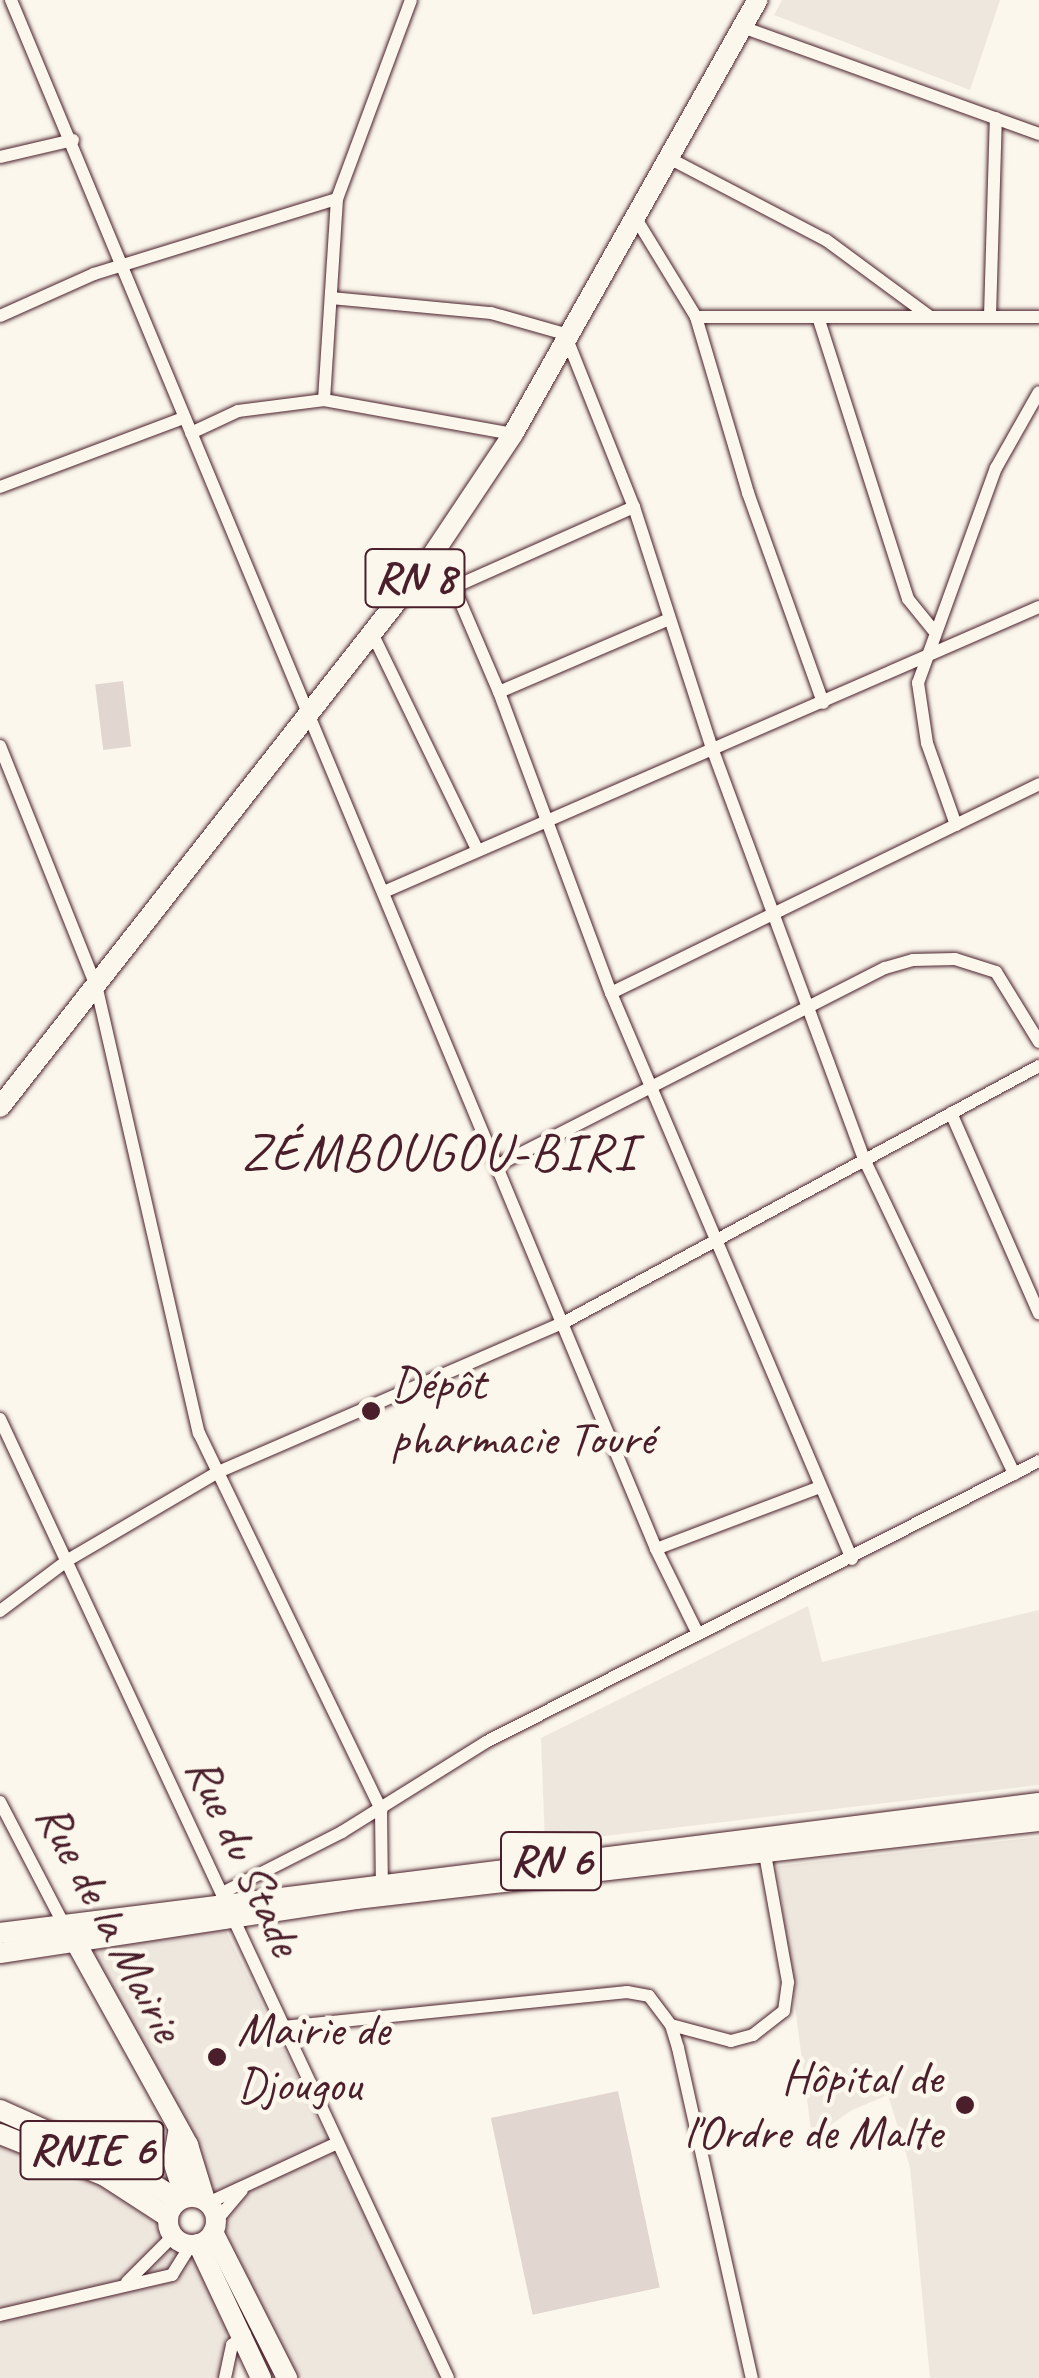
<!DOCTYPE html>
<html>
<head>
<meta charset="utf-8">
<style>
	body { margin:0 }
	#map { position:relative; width:1039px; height:2378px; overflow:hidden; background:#fbf7ec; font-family:Caveat,sans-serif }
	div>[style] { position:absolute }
	.built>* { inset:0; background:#eee7de }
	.green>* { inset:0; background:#e2d7d0; transform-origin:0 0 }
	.roads { filter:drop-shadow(0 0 2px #4a1f2b) drop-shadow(0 0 2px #4a1f2b) }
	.minor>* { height:12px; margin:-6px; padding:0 6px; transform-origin:6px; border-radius:6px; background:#fbf7ec }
	.primary>* { height:20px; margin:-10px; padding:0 10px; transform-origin:10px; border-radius:10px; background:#fbf7ec }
	.primary>.ring { margin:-10px; padding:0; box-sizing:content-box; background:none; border:20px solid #fbf7ec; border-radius:50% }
	.dots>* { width:28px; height:28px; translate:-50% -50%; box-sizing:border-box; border:5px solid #fbf7ec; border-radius:50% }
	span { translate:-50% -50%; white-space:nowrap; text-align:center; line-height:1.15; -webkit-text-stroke:9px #fbf7ec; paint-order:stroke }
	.shield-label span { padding:2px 8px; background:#fbf7ec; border:2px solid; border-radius:8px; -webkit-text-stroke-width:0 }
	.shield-label { font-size:45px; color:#4a1f2b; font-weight:700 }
	.poi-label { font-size:48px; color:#4a1f2b }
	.left { translate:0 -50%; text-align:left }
	.right { translate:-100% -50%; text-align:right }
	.street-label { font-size:48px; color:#4a1f2b }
	.quarter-label { font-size:52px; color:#4a1f2b; letter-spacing:2.5px }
</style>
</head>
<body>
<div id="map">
	<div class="built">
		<i style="clip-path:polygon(782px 0,1000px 0,970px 90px,774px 15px)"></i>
		<i style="clip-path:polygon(808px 1606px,822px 1662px,1039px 1610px,1039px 1785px,545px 1843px,541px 1738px)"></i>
		<i style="clip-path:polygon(1039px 1837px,1039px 2378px,930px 2378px,910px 2167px,888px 2095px,852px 2110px,812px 2138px,777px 1866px)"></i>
		<i style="clip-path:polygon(223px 1925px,443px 2378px,292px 2378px,93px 1950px)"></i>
		<i style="clip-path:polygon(0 2138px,96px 2174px,182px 2228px,228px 2320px,221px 2378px,0 2378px)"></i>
	</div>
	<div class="green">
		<i style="left:123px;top:681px;width:66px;height:28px;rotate:83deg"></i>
		<i style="left:618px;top:2091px;width:201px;height:130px;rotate:78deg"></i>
	</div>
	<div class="roads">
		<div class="minor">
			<i style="left:11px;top:0;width:1678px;rotate:67.39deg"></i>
			<i style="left:656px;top:1549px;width:95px;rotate:63.7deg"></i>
			<i style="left:742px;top:27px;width:316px;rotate:19.8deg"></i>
			<i style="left:0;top:157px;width:75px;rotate:-13.1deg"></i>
			<i style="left:667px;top:157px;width:179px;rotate:27.6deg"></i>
			<i style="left:826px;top:240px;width:128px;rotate:36.4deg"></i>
			<i style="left:635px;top:217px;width:117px;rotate:58.6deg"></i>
			<i style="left:696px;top:317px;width:184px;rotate:73.5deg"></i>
			<i style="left:748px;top:493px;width:223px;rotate:70.3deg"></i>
			<i style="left:331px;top:298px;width:161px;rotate:5.4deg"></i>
			<i style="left:491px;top:313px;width:77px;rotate:15.8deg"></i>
			<i style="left:565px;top:334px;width:186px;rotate:68.3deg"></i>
			<i style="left:634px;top:507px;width:253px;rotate:72.1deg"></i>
			<i style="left:712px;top:748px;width:440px;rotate:69.7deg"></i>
			<i style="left:865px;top:1161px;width:347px;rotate:64.5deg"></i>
			<i style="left:0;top:316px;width:103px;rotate:-24.1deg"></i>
			<i style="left:94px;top:274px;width:254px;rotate:-17.2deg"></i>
			<i style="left:990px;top:316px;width:198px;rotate:-88.3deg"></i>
			<i style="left:696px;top:317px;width:343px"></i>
			<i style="left:819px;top:320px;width:293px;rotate:72.3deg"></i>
			<i style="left:908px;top:599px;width:40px;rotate:51deg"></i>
			<i style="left:324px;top:400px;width:201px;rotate:-86.3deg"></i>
			<i style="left:337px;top:199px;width:212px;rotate:-69.6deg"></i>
			<i style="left:191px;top:433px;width:52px;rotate:-25.1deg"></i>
			<i style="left:238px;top:411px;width:87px;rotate:-7.3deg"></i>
			<i style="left:324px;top:400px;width:192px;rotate:10.2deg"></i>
			<i style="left:0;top:487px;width:197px;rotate:-20.6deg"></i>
			<i style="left:427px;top:563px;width:36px;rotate:42deg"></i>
			<i style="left:454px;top:587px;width:114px;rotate:66.8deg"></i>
			<i style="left:499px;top:692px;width:321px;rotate:69.6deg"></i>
			<i style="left:611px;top:993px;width:615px;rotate:66.94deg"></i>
			<i style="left:454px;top:587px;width:197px;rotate:-24deg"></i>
			<i style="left:373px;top:635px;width:238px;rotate:64.1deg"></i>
			<i style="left:499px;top:692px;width:185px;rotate:-23.2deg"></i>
			<i style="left:0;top:746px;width:262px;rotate:68.2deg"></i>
			<i style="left:97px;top:989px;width:456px;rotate:77.1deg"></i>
			<i style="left:199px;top:1433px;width:419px;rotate:64.2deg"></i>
			<i style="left:381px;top:1810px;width:81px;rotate:89.3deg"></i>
			<i style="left:956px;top:825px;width:87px;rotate:-109.5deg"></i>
			<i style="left:927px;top:743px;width:61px;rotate:-98.5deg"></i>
			<i style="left:918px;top:683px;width:229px;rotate:-70.1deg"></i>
			<i style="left:996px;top:468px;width:87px;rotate:-60.5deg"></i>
			<i style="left:386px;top:891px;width:712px;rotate:-23.5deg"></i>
			<i style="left:611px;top:993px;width:476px;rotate:-26deg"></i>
			<i style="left:951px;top:1113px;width:219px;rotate:66.3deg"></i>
			<i style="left:500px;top:1164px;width:432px;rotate:-27deg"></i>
			<i style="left:885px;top:968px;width:29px;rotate:-16deg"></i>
			<i style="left:913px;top:960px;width:42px;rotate:-1.4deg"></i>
			<i style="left:955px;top:959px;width:43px;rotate:17.6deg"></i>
			<i style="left:996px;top:972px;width:82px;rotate:58.4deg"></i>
			<i style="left:0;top:1419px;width:1058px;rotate:64.96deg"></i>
			<i style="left:656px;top:1549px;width:175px;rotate:-20.7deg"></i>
			<i style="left:0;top:1611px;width:85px;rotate:-36.9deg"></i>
			<i style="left:68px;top:1560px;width:174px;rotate:-30.4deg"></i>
			<i style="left:218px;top:1472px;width:376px;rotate:-23.4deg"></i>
			<i style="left:563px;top:1323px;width:541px;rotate:-28.37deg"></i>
			<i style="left:0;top:1802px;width:136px;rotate:62.5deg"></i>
			<i style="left:222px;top:1893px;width:135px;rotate:-26.9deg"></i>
			<i style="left:342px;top:1832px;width:170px;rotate:-32deg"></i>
			<i style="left:486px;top:1742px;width:620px;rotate:-26.94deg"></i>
			<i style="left:671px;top:2025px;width:62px;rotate:14.9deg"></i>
			<i style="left:731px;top:2041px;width:23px;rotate:-15deg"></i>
			<i style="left:753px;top:2035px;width:39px;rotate:-38deg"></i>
			<i style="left:784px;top:2011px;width:29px;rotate:-82deg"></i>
			<i style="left:788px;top:1982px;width:130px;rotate:-100.2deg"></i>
			<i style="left:283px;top:2027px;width:346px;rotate:-5.8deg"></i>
			<i style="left:627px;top:1992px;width:22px;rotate:10deg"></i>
			<i style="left:649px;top:1996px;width:36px;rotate:53deg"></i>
			<i style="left:671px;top:2025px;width:24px;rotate:73deg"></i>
			<i style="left:678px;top:2048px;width:338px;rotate:77.4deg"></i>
			<i style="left:208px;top:2203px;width:142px;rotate:-24.9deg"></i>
			<i style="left:216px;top:2221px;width:40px;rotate:-50deg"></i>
			<i style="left:127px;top:2282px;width:65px;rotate:-45deg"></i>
			<i style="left:0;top:2315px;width:177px;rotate:-13.1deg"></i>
			<i style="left:172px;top:2275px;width:36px;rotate:-58deg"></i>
			<i style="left:225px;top:2378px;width:34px;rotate:-78deg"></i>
			<i style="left:232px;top:2345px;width:17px;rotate:-40deg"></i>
		</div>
		<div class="primary">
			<i style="left:0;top:1107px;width:692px;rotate:-51.87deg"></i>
			<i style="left:427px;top:563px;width:155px;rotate:-56.3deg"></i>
			<i style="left:513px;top:434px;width:498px;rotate:-60.6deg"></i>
			<i style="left:70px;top:1932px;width:244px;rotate:61deg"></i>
			<i style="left:188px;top:2145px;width:58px;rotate:72.8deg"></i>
			<i style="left:0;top:1933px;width:1047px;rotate:-7.13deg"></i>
			<i style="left:0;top:1953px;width:360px;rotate:-8.6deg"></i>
			<i style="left:356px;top:1899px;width:687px;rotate:-6.52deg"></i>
			<i style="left:0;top:2110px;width:133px;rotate:24.1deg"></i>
			<i style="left:121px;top:2164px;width:67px;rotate:32.3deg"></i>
			<i style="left:178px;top:2133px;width:28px;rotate:100deg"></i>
			<i style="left:173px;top:2161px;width:38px;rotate:72deg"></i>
			<i style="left:0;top:2134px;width:113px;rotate:21.8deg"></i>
			<i style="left:105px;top:2176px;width:75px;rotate:33.1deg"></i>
			<i class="ring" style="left:168px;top:2197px;width:28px;height:28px"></i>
			<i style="left:213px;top:2232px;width:164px;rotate:63.1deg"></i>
			<i style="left:198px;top:2244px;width:148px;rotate:64.8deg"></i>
		</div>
	</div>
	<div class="dots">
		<i style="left:371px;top:1411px;background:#4a1f2b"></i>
		<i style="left:217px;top:2057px;background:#4a1f2b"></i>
		<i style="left:965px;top:2105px;background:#4a1f2b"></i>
	</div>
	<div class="shield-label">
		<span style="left:415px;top:578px">RN 8</span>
		<span style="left:551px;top:1861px">RN 6</span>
		<span style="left:92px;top:2150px">RNIE 6</span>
	</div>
	<div class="poi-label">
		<span class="left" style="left:391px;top:1411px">Dépôt<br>pharmacie Touré</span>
		<span class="left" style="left:237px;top:2057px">Mairie de<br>Djougou</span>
		<span class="right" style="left:942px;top:2105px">Hôpital de<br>l'Ordre de Malte</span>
	</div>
	<div class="street-label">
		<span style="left:244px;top:1856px;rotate:65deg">Rue du Stade</span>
		<span style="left:110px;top:1922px;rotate:62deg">Rue de la Mairie</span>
	</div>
	<div class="quarter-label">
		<span style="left:439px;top:1153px">ZÉMBOUGOU-BIRI</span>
	</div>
</div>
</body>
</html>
